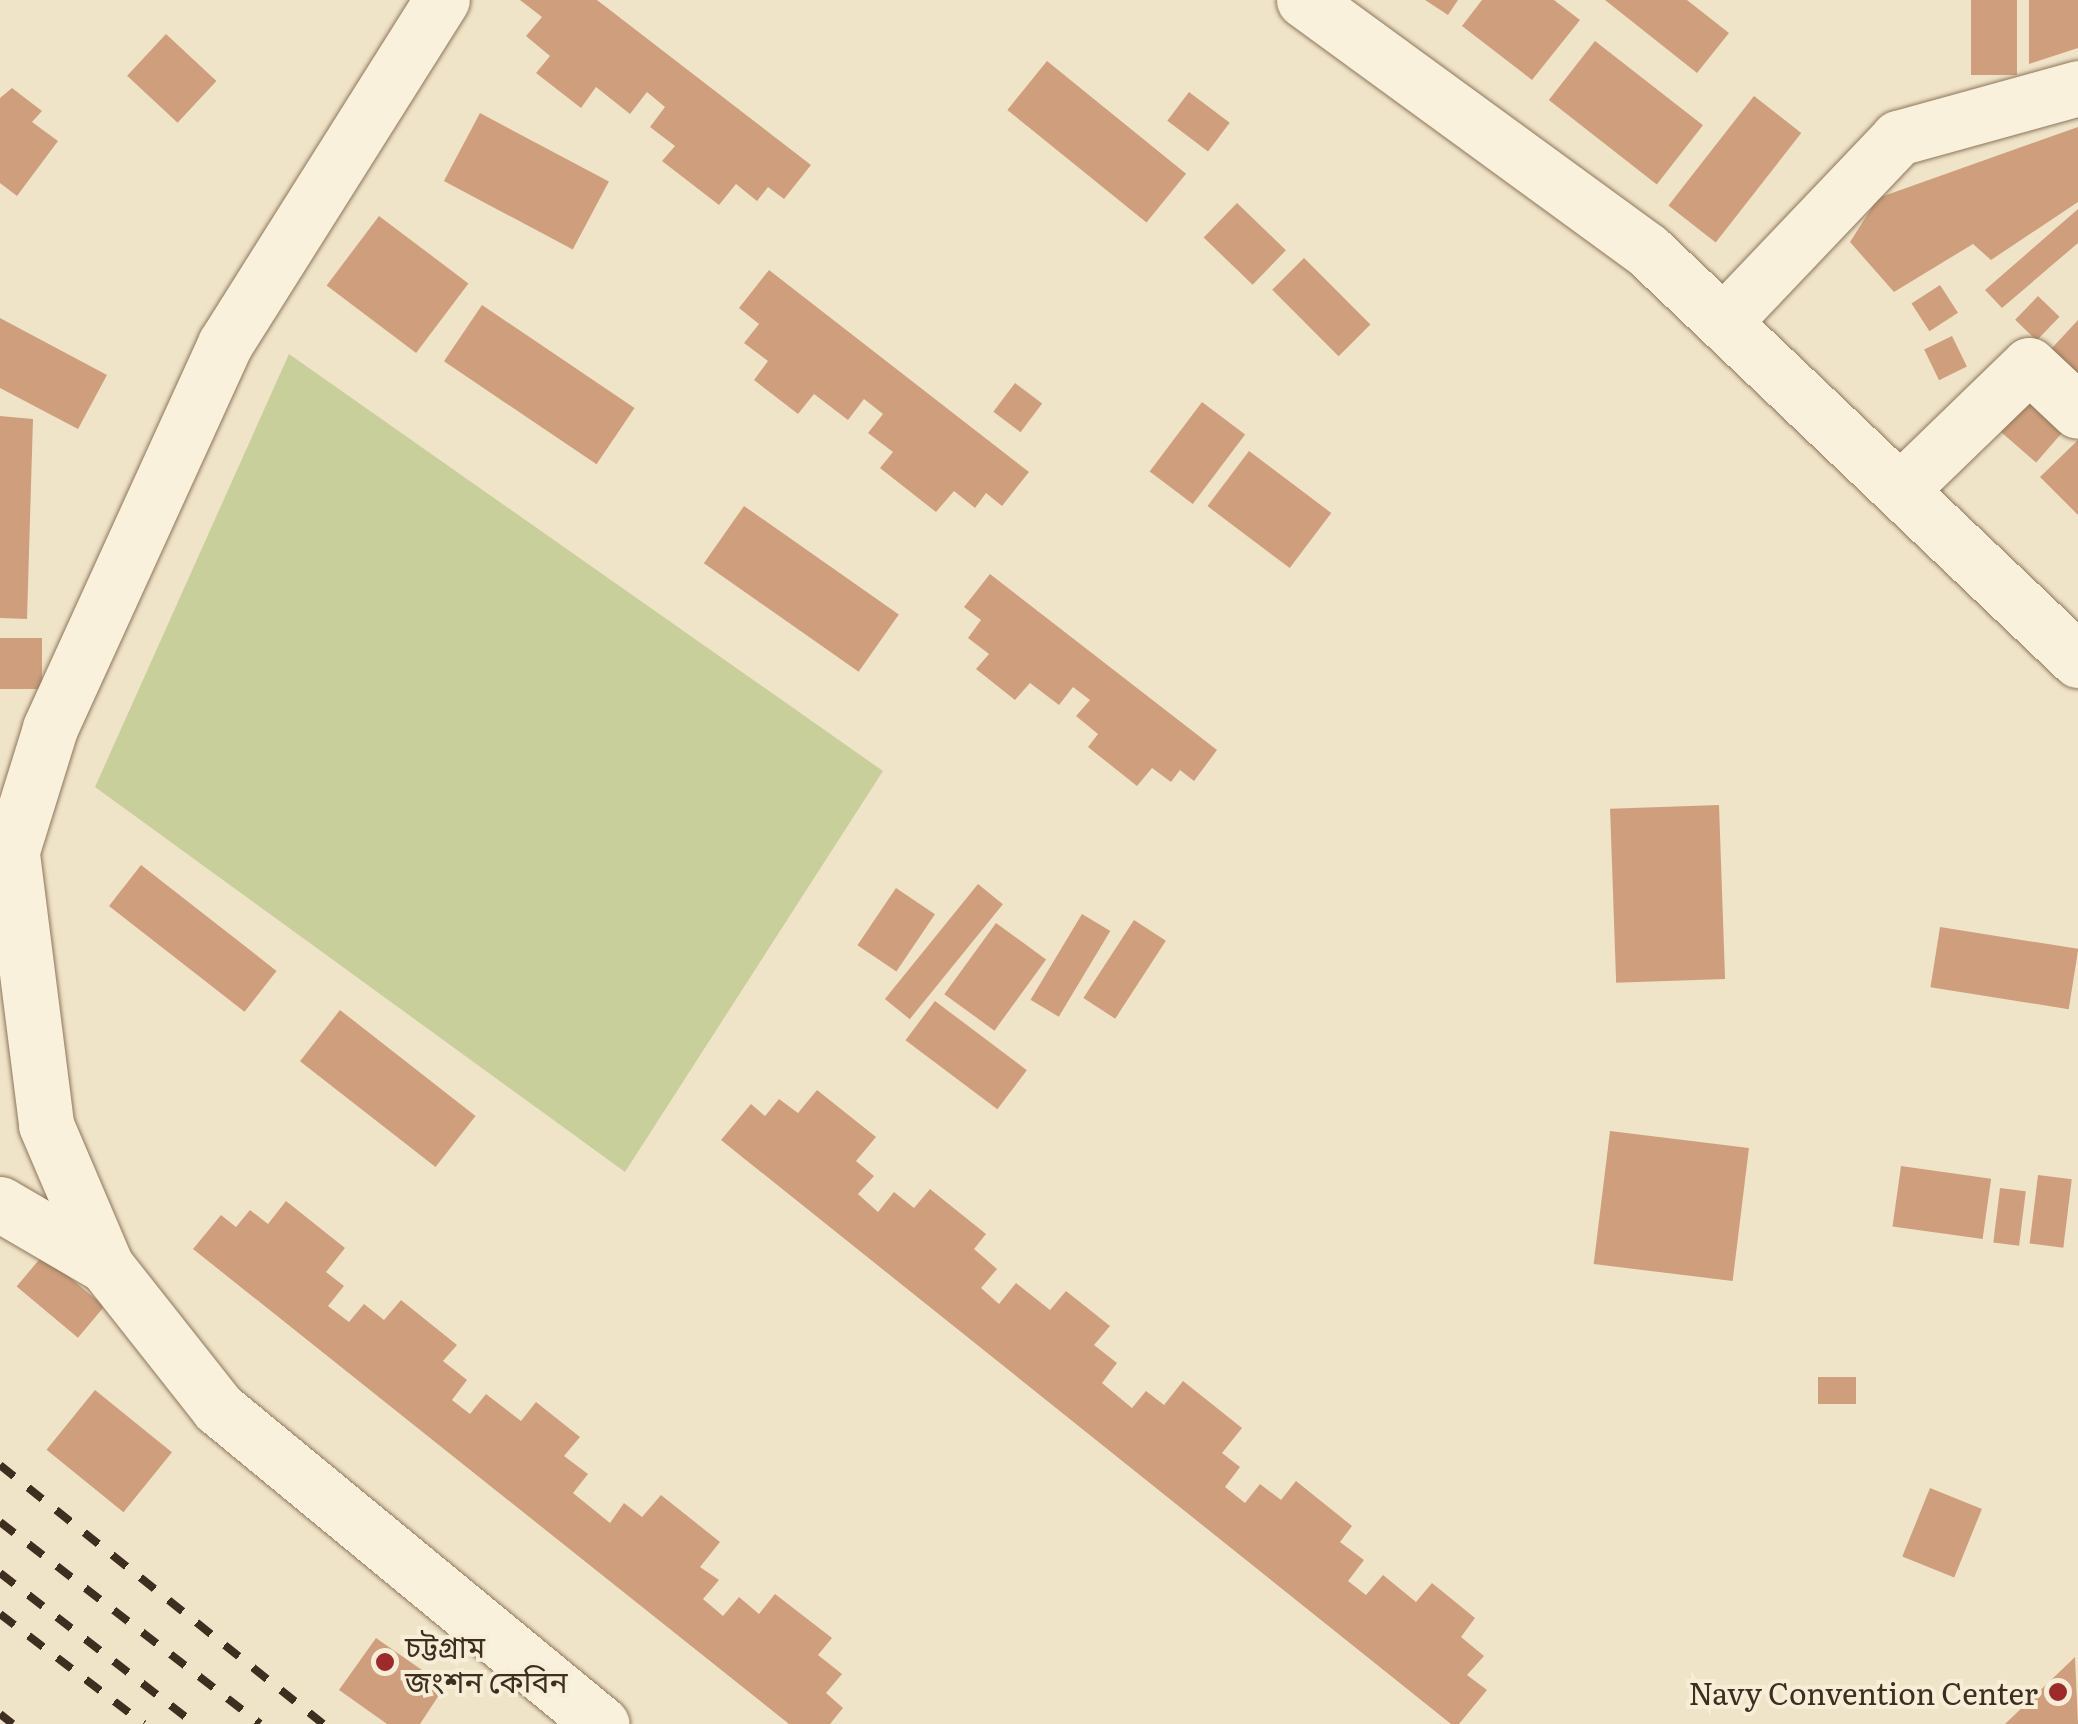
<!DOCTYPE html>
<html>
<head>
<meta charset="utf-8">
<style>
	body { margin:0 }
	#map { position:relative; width:2078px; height:1724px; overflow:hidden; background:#f0e4c8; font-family:Literata,"Noto Sans Bengali",serif }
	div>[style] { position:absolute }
	.green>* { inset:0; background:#c9cf9b }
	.building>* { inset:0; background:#cf9f7d; transform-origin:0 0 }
	.roads { filter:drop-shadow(0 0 2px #8d765c) drop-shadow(0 0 2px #8d765c) }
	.minor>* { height:55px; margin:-27.5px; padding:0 27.5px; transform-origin:27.5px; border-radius:27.5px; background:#faf1dc }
	.secondary>* { height:55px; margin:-27.5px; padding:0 27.5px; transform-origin:27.5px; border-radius:27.5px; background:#faf1dc }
	.rail>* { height:8px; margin-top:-4px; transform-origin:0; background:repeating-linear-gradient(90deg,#3d2e20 0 18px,transparent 0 36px) }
	.dots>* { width:28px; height:28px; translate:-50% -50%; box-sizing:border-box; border:5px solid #f7eed8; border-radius:50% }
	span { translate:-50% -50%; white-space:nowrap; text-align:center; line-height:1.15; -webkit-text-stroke:8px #f7eed8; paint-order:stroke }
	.poi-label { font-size:30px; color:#3d2e20 }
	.left { translate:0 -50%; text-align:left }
	.right { translate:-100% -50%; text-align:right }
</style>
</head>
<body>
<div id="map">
	<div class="green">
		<i style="clip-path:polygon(289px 354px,883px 771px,625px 1172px,95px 787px)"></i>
	</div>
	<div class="building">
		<i style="clip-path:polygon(520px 0,597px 0,811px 165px,784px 199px,768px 187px,757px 201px,736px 184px,719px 205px,662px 161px,675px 146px,650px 127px,665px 107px,647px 92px,630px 114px,596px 87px,581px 108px,536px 73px,550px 56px,526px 36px,542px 17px)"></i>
		<i style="clip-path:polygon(1425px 0,1458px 0,1448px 15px)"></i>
		<i style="clip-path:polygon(1482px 0,1554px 0,1580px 20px,1532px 80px,1462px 26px)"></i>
		<i style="clip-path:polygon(1605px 0,1687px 0,1729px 33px,1697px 73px)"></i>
		<i style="left:1971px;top:0;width:46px;height:75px"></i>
		<i style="clip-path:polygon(2029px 0,2078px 0,2078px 48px,2029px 64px)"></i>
		<i style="left:166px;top:34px;width:69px;height:57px;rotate:43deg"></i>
		<i style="left:1595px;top:41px;width:137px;height:75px;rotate:38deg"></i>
		<i style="left:1047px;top:61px;width:179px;height:63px;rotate:39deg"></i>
		<i style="clip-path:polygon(12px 88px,42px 111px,32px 122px,58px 141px,17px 196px,0 183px,0 98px)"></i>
		<i style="left:1189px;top:92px;width:51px;height:36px;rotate:37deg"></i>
		<i style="left:1754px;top:96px;width:60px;height:139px;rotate:38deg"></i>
		<i style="left:480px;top:113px;width:146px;height:77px;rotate:28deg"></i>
		<i style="clip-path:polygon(2078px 127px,2078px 202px,1991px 260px,1973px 244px,1894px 292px,1850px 242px,1878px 198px)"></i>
		<i style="left:1237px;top:203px;width:68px;height:48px;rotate:44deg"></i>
		<i style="clip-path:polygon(2078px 209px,2078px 243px,2002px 308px,1985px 290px)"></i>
		<i style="left:379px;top:216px;width:112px;height:87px;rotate:37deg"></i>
		<i style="left:1304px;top:258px;width:94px;height:45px;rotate:45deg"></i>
		<i style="clip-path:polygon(769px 270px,1029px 472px,1002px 506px,986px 493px,975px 508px,954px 491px,936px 512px,880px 468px,893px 452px,868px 433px,883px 414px,864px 399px,848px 420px,814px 394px,798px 414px,754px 380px,768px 361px,744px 343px,759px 324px,739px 308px)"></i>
		<i style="left:1940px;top:285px;width:33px;height:34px;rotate:57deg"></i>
		<i style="left:2038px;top:296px;width:30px;height:33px;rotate:44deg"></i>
		<i style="left:482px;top:305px;width:184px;height:68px;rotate:34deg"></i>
		<i style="clip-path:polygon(0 318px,107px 375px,78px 429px,0 388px)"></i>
		<i style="clip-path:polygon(2078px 320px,2078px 395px,2040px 361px)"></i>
		<i style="left:1952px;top:336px;width:34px;height:31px;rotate:64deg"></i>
		<i style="left:1015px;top:383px;width:34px;height:36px;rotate:37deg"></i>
		<i style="left:2025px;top:384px;width:60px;height:52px;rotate:41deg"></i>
		<i style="left:1202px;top:402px;width:54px;height:87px;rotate:37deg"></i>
		<i style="clip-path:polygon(0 416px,33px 419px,27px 619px,0 618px)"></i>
		<i style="clip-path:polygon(2078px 440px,2078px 515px,2040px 477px)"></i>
		<i style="left:1249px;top:451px;width:103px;height:69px;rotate:37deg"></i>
		<i style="left:744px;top:506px;width:189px;height:70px;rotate:35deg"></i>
		<i style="clip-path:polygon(990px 574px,1217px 750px,1194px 781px,1180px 770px,1171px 782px,1152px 768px,1137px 786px,1088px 747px,1098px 734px,1076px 716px,1090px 700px,1073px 687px,1059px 705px,1030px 683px,1015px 700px,976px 669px,989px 654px,968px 638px,981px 620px,964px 607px)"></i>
		<i style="left:0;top:638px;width:42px;height:51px"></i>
		<i style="left:1719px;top:805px;width:174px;height:109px;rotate:88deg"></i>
		<i style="left:141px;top:865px;width:172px;height:52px;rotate:38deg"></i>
		<i style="left:978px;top:884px;width:32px;height:148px;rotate:39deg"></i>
		<i style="left:896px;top:888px;width:47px;height:69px;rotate:34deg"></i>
		<i style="left:1082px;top:914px;width:33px;height:100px;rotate:31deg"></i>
		<i style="left:1134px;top:920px;width:38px;height:93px;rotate:33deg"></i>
		<i style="left:996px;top:923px;width:62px;height:88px;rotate:36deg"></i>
		<i style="left:1940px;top:927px;width:140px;height:61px;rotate:9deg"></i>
		<i style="left:935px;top:1001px;width:115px;height:49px;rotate:37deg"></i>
		<i style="left:340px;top:1010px;width:172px;height:65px;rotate:38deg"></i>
		<i style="clip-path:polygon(817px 1090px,876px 1137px,856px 1161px,874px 1176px,858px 1194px,878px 1212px,894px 1192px,914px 1208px,930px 1189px,986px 1234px,974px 1249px,997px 1269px,981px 1288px,999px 1304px,1016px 1283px,1050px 1310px,1066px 1291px,1110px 1326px,1094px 1345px,1117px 1363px,1102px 1383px,1132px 1408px,1146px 1391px,1164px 1405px,1183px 1381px,1242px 1428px,1222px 1453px,1240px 1467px,1225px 1487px,1245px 1503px,1260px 1484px,1281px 1500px,1296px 1481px,1352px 1526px,1340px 1542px,1364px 1560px,1348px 1581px,1366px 1595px,1383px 1575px,1416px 1602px,1432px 1583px,1475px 1618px,1461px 1637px,1484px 1656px,1467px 1675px,1487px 1690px,1459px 1724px,1451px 1724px,721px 1140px,751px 1104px,765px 1116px,779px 1099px,798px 1113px)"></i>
		<i style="left:1610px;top:1131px;width:140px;height:134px;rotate:7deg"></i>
		<i style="left:1901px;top:1166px;width:91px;height:61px;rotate:8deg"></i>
		<i style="left:2038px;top:1175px;width:34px;height:69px;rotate:7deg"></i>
		<i style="left:2000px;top:1188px;width:26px;height:55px;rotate:7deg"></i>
		<i style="clip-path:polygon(286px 1201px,345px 1248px,326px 1272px,344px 1286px,328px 1306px,349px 1322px,364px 1304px,384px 1320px,401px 1300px,457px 1345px,443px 1361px,467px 1380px,452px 1400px,470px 1414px,486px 1394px,521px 1421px,536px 1402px,580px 1437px,564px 1456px,588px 1474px,573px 1493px,610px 1523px,624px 1503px,642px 1517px,661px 1495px,720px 1542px,700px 1567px,719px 1580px,703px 1599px,723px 1616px,739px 1597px,759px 1614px,775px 1594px,832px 1638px,818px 1655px,842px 1674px,826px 1693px,843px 1708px,830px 1724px,789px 1724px,193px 1249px,221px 1215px,236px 1227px,250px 1210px,268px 1224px)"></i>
		<i style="left:43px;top:1255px;width:80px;height:41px;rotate:40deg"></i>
		<i style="left:1818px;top:1377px;width:38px;height:27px"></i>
		<i style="left:95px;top:1390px;width:99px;height:77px;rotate:39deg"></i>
		<i style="left:1930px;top:1488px;width:56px;height:74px;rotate:22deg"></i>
		<i style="clip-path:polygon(376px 1638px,445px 1686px,420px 1724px,387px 1724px,339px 1690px)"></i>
		<i style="clip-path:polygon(2075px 1657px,2078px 1724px,2005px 1724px)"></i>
	</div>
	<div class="roads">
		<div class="minor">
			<i style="left:1723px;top:322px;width:254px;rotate:-46.4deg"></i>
			<i style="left:1898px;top:138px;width:187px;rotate:-15.5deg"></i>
			<i style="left:1901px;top:489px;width:178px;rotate:-44.1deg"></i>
			<i style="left:2029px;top:365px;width:67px;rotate:43.2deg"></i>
			<i style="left:12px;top:854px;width:273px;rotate:82.8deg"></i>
			<i style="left:46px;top:1125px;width:153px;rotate:66.9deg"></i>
			<i style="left:0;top:889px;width:169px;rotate:-72.7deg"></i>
			<i style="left:50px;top:728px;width:422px;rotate:-65.5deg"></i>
			<i style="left:225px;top:344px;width:407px;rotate:-57.8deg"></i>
			<i style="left:0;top:1204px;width:123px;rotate:30.3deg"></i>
			<i style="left:106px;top:1266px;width:181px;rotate:51.7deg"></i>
			<i style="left:218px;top:1408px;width:497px;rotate:39.5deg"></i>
		</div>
		<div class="secondary">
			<i style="left:1304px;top:0;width:424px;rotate:36.1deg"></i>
			<i style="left:1647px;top:250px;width:595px;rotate:43.57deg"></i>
		</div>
	</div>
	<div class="rail">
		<i style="left:0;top:1465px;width:414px;rotate:38.7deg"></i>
		<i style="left:0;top:1522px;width:329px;rotate:37.8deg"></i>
		<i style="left:0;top:1573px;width:247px;rotate:37.8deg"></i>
		<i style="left:0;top:1614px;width:181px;rotate:37.4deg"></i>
		<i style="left:0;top:1714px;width:16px;rotate:38deg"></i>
	</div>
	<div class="dots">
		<i style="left:385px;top:1662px;background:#9e2a2b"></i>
		<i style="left:2058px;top:1692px;background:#9e2a2b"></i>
	</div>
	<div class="poi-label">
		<span class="left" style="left:405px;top:1662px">চট্টগ্রাম<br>জংশন কেবিন</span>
		<span class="right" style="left:2038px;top:1692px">Navy Convention Center</span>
	</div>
</div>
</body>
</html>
